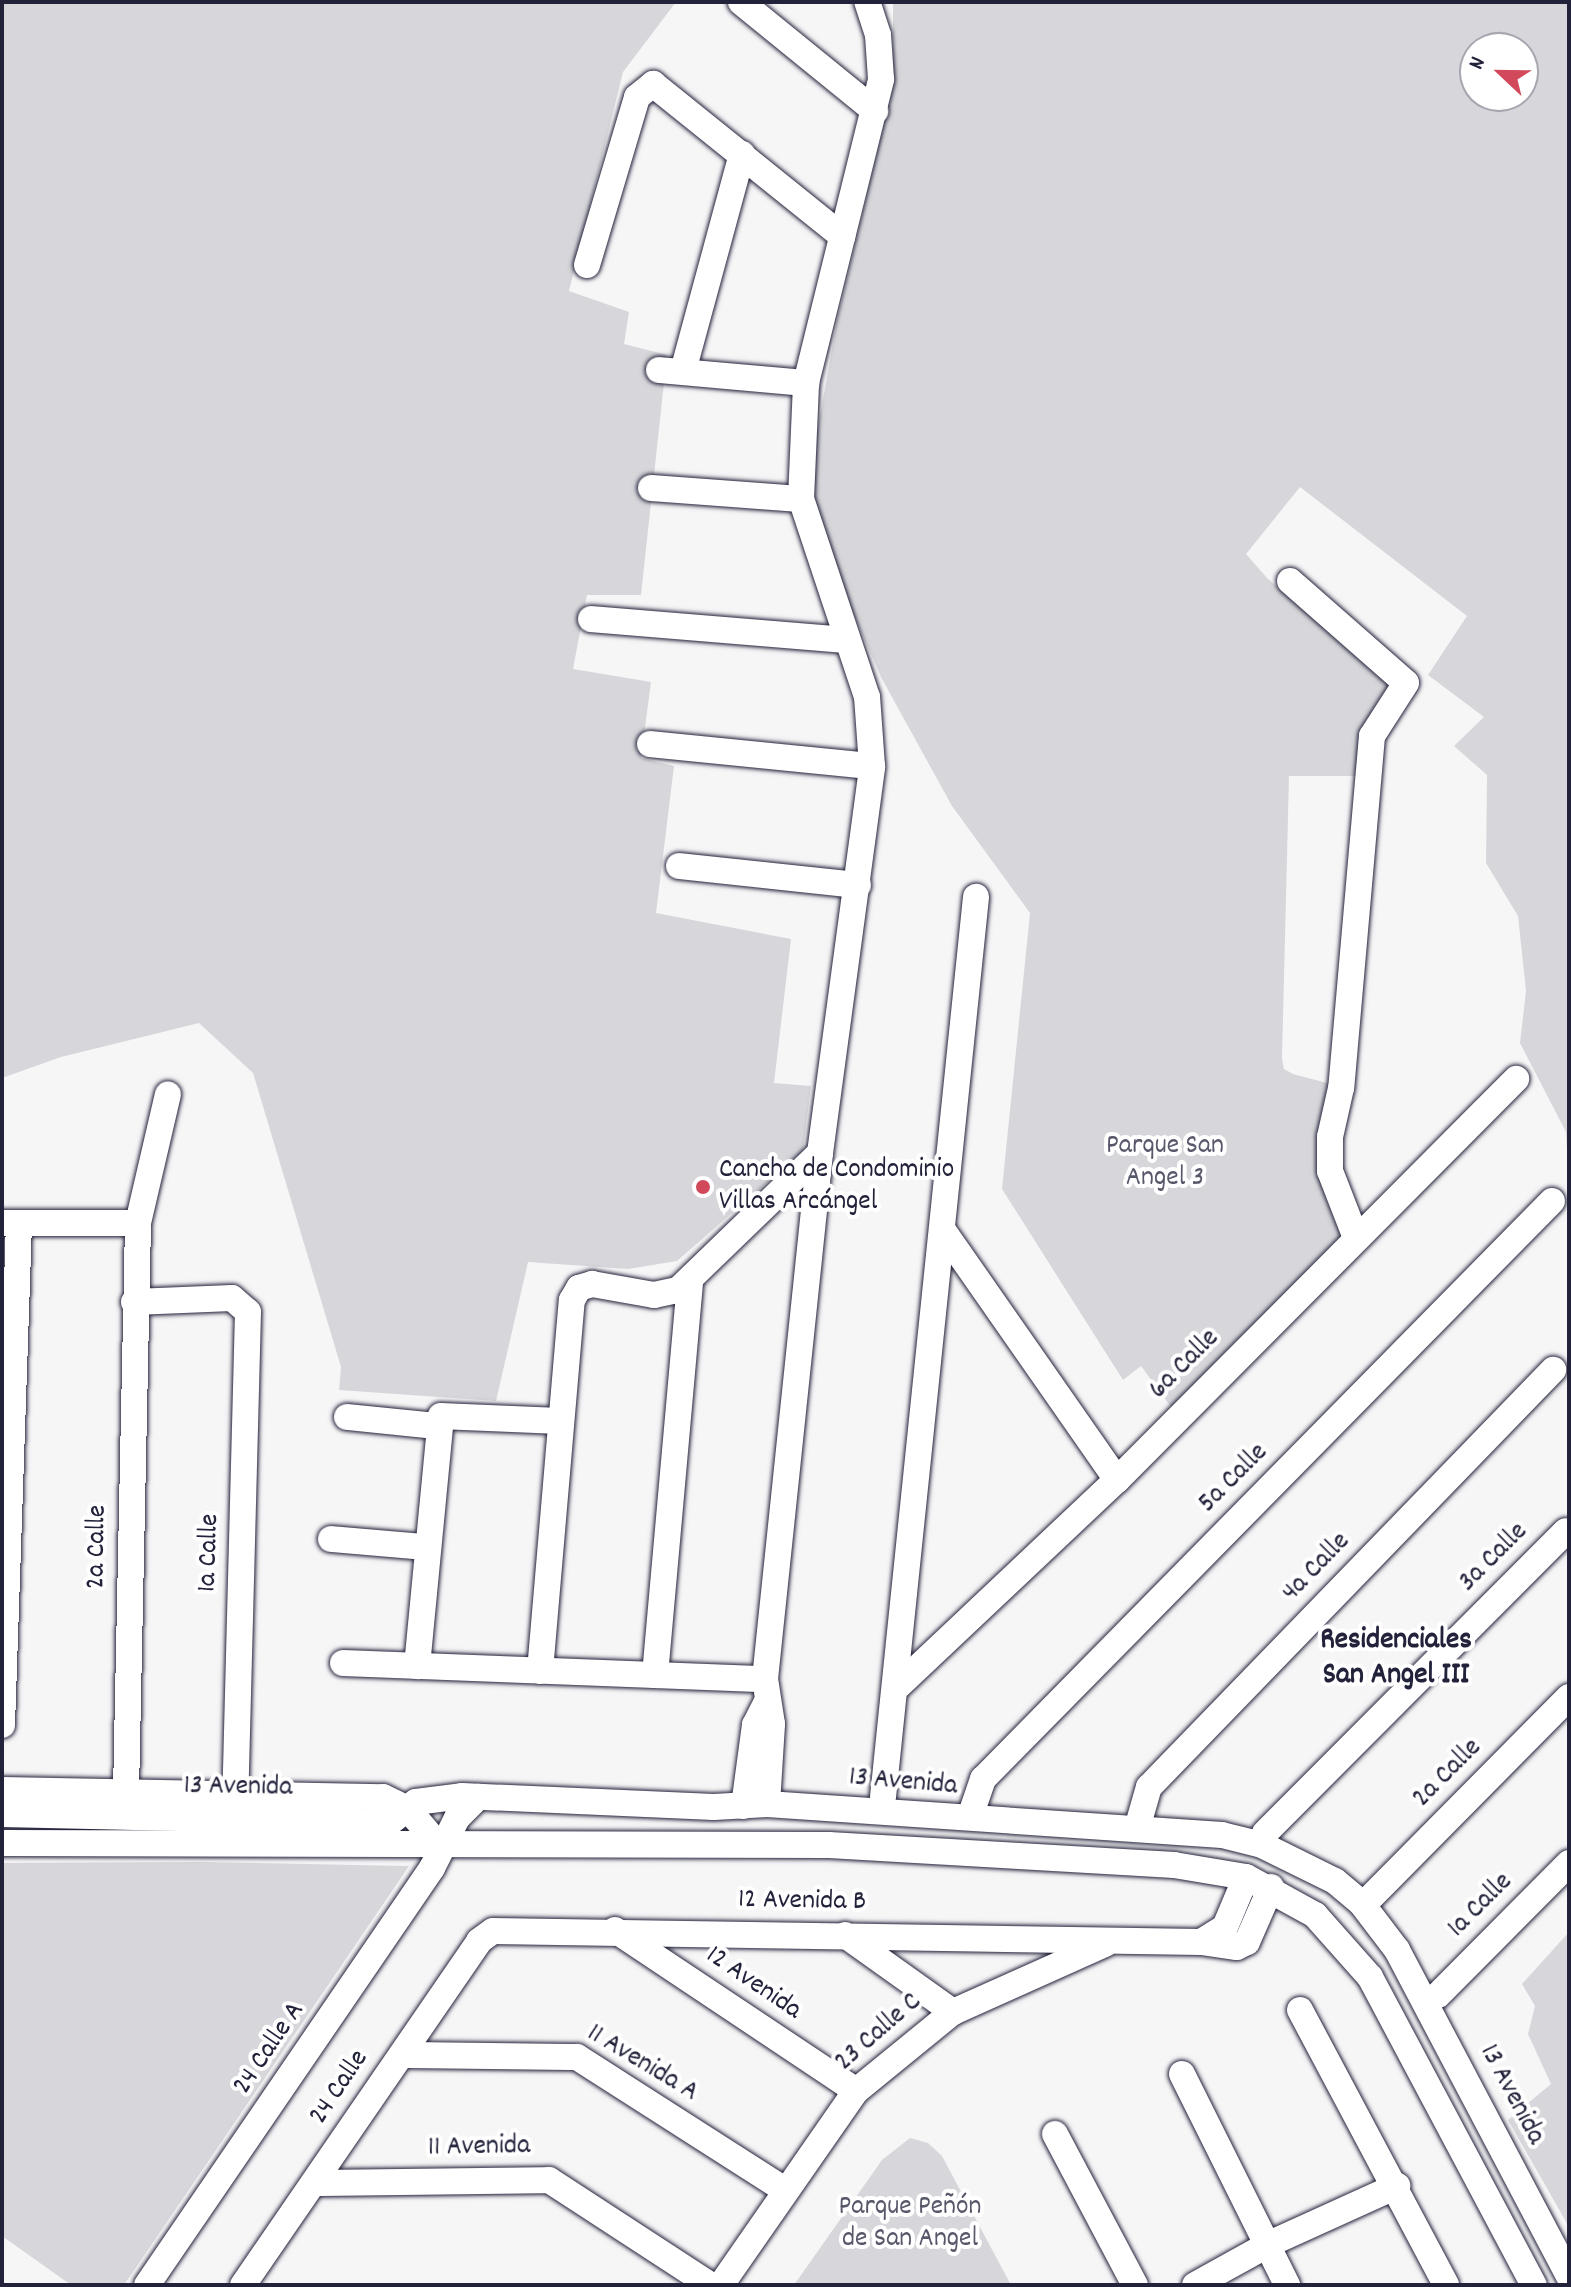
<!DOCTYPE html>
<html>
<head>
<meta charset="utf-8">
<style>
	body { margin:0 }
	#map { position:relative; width:1571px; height:2287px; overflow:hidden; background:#f6f6f7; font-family:Dekko,sans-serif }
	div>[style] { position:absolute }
	.green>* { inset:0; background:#d7d7db }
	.roads { filter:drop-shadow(0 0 2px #22223b) drop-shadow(0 0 2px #22223b) }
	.minor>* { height:26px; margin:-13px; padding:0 13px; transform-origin:13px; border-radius:13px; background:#fff }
	.dots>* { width:22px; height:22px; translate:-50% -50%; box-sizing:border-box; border:4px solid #fff; border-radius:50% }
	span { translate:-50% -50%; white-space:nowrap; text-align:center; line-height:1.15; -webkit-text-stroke:8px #fff; paint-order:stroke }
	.park-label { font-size:28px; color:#58586b }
	.poi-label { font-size:28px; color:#22223b }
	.left { translate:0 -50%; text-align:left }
	.street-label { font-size:28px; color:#22223b }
	.neighbourhood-label { font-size:30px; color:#22223b; font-weight:700 }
	.frame { position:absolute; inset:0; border:4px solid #22223b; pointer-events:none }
	.north { position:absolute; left:1459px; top:32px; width:80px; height:80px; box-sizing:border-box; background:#fff; border:2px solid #a7a7b1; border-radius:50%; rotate:292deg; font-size:22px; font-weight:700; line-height:32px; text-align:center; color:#22223b }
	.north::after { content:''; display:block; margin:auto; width:28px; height:36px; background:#d1495b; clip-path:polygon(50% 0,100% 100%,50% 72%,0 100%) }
</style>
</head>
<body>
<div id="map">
	<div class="green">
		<i style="clip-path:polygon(2px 2px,676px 2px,623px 72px,569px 291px,629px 312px,624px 344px,667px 355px,641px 595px,587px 595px,573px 669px,651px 682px,641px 758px,674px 766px,656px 913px,791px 939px,774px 1083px,811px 1086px,803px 1151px,677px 1261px,628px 1269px,528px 1262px,496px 1401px,339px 1390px,341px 1367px,253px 1073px,199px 1023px,61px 1057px,2px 1078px)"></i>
		<i style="clip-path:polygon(evenodd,893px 2px,1569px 2px,1569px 1187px,1566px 1132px,1520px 1043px,1526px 991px,1518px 916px,1486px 863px,1487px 775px,1454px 746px,1484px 717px,1428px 675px,1467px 616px,1300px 487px,1246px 554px,1268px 579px,1395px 685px,1362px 776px,1289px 776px,1282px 1059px,1284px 1069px,1293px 1074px,1331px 1084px,1320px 1150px,1327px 1201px,1338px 1222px,1341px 1241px,1171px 1407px,1141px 1366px,1123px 1380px,1002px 1189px,1030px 913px,952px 806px,882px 679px,832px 566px,814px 502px,817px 433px,837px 321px,893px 85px,893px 2px,1475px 48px,1523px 48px,1523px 96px,1475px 96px,1475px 48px)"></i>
		<i style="clip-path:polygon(199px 1862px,409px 1866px,124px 2285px,71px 2285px,2px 2236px,2px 1863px)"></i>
		<i style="clip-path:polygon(1569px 1932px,1569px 2227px,1508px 2120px,1551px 2084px,1528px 2034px,1535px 2006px,1522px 1984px)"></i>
		<i style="clip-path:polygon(910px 2138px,928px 2143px,942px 2156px,1011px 2285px,794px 2285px,882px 2160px)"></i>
	</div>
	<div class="roads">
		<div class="minor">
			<i style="left:741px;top:2px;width:173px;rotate:39.1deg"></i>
			<i style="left:587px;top:265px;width:175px;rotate:-73.4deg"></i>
			<i style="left:637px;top:97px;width:21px;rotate:-39deg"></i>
			<i style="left:653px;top:84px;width:243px;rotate:38.8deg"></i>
			<i style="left:659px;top:370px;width:148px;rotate:5.1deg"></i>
			<i style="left:683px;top:371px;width:225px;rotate:-74.8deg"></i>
			<i style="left:651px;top:488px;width:150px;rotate:4.2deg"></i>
			<i style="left:1290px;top:581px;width:154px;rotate:41.3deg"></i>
			<i style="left:1406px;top:683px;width:63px;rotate:122.7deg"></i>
			<i style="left:1372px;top:736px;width:353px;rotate:95deg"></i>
			<i style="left:1341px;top:1088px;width:50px;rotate:102.7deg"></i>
			<i style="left:1330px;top:1137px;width:34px;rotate:90deg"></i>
			<i style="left:1330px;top:1171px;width:72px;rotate:68.8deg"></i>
			<i style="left:591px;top:619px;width:255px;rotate:4.7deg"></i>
			<i style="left:650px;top:744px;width:223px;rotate:5.7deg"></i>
			<i style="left:679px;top:866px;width:180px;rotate:6.1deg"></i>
			<i style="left:2px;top:1223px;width:136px"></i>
			<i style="left:942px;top:1229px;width:306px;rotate:55.1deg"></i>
			<i style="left:134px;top:1302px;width:98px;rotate:-2.3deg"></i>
			<i style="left:232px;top:1298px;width:21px;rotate:41deg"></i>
			<i style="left:248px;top:1312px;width:484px;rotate:91.5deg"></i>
			<i style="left:347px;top:1417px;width:89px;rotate:5.8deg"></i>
			<i style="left:331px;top:1539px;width:94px;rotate:4.9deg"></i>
			<i style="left:343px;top:1663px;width:422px;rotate:2.2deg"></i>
			<i style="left:417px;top:1666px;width:251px;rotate:-84.5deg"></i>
			<i style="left:441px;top:1416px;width:118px;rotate:2.4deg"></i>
			<i style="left:540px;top:1671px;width:372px;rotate:-85.1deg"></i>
			<i style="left:572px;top:1300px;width:14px;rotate:-60deg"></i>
			<i style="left:579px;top:1288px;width:14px;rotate:-17deg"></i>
			<i style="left:592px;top:1284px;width:63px;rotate:10.1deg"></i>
			<i style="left:654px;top:1295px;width:25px;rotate:-12deg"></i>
			<i style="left:678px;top:1290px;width:197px;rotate:-44deg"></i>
			<i style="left:655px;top:1675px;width:397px;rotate:-84.9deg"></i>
			<i style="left:895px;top:1689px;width:305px;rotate:-43.3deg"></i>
			<i style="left:1117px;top:1480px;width:566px;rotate:-45.14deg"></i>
			<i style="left:2px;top:1725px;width:501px;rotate:-88.06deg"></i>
			<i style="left:2px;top:1790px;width:381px;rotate:1.1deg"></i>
			<i style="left:383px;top:1797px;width:28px;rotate:26deg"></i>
			<i style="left:408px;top:1809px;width:50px;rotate:49.9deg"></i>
			<i style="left:126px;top:1792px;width:569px;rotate:-88.79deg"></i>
			<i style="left:138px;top:1223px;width:132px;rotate:-76.9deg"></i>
			<i style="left:883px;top:1797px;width:905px;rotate:-84.1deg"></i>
			<i style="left:767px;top:1804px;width:80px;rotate:-86.4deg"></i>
			<i style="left:772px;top:1724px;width:46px;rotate:-98.8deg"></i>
			<i style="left:765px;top:1679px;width:529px;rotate:-84.03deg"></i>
			<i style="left:820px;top:1153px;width:390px;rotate:-82.3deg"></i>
			<i style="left:872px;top:766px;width:69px;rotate:-94.1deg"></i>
			<i style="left:867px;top:697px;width:209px;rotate:-108.4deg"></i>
			<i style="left:801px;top:499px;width:116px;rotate:-87.5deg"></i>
			<i style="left:806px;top:383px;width:313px;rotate:-76.1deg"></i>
			<i style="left:881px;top:79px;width:44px;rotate:-93.9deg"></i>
			<i style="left:878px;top:35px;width:35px;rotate:-108deg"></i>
			<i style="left:744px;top:1806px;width:82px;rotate:-82.3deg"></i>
			<i style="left:755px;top:1725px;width:25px;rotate:-63deg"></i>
			<i style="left:973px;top:1808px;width:31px;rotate:-71deg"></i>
			<i style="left:983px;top:1779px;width:811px;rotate:-45.45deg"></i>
			<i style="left:2px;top:1814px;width:387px;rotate:1.3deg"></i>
			<i style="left:389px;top:1823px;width:34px;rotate:-38deg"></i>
			<i style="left:416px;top:1802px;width:46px;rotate:-7.4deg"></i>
			<i style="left:462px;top:1796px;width:252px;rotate:2.5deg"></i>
			<i style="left:714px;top:1807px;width:53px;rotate:-3.2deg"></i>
			<i style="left:767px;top:1804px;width:456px;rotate:3.9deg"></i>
			<i style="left:1222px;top:1835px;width:41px;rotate:14deg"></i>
			<i style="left:1262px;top:1845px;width:81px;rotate:26.3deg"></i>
			<i style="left:1335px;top:1881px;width:35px;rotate:40deg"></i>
			<i style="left:1362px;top:1904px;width:58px;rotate:52.7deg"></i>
			<i style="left:1397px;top:1950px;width:369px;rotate:62.2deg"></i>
			<i style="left:1140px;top:1818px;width:32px;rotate:-74deg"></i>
			<i style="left:1149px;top:1787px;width:581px;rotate:-45.91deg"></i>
			<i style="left:1265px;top:1833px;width:426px;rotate:-45.1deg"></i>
			<i style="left:2px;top:1843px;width:827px;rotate:0.14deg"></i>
			<i style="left:829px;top:1845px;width:346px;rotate:3.3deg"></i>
			<i style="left:1174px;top:1865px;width:73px;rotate:9.5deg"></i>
			<i style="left:1246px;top:1877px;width:79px;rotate:28.8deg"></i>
			<i style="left:1315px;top:1915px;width:83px;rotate:48.4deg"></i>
			<i style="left:1370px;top:1977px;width:349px;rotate:62deg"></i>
			<i style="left:1372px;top:1896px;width:280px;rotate:-45.3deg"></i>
			<i style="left:615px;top:1930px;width:290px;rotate:33.7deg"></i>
			<i style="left:845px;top:1935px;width:133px;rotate:35.5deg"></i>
			<i style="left:1201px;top:1942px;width:28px;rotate:-32deg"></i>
			<i style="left:1225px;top:1927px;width:54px;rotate:-67.2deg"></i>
			<i style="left:1438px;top:1995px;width:186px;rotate:-45.2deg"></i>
			<i style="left:1300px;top:2010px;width:311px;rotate:62deg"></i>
			<i style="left:402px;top:2055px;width:175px;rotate:0.7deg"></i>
			<i style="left:577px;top:2057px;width:247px;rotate:32.6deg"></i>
			<i style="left:1182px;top:2074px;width:236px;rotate:63.5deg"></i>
			<i style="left:1055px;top:2134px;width:171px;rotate:62.1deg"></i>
			<i style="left:314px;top:2183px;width:235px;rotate:-0.7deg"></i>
			<i style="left:549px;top:2180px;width:192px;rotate:33.1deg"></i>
			<i style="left:147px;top:2285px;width:505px;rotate:-55.65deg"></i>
			<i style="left:432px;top:1868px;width:56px;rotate:-63.4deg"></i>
			<i style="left:457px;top:1818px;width:30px;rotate:-45deg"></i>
			<i style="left:243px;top:2285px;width:417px;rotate:-55.5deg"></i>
			<i style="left:479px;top:1941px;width:17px;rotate:-36deg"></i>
			<i style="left:493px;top:1931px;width:708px;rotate:0.89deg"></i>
			<i style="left:1201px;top:1942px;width:36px;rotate:8deg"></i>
			<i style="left:1237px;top:1947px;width:11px;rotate:-27deg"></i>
			<i style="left:1247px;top:1942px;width:60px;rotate:-66.4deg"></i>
			<i style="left:721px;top:2285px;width:236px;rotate:-55.2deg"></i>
			<i style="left:856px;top:2091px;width:125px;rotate:-39.2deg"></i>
			<i style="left:953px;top:2012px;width:167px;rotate:-24.1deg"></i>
			<i style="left:1195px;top:2285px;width:85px;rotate:-29deg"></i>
			<i style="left:1269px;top:2244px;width:141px;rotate:-24.4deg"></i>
		</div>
	</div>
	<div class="dots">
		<i style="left:703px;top:1187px;background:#d1495b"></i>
	</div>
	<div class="park-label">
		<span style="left:1165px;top:1163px">Parque San<br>Angel 3</span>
		<span style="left:910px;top:2224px">Parque Peñón<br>de San Angel</span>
	</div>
	<div class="poi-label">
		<span class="left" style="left:719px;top:1187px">Cancha de Condominio<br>Villas Arcángel</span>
	</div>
	<div class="street-label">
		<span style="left:1185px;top:1365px;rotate:-45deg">6a Calle</span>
		<span style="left:1234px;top:1479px;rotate:-45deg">5a Calle</span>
		<span style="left:98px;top:1547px;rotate:-89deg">2a Calle</span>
		<span style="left:210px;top:1553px;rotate:-88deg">1a Calle</span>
		<span style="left:1494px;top:1558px;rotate:-45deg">3a Calle</span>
		<span style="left:1317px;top:1568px;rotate:-46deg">4a Calle</span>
		<span style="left:1448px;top:1774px;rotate:-45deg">2a Calle</span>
		<span style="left:903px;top:1783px;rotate:5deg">13 Avenida</span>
		<span style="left:238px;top:1788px;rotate:1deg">13 Avenida</span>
		<span style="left:802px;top:1902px;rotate:1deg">12 Avenida B</span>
		<span style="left:1481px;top:1906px;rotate:-45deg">1a Calle</span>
		<span style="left:753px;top:1984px;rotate:34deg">12 Avenida</span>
		<span style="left:879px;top:2033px;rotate:-41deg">23 Calle C</span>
		<span style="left:270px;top:2049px;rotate:-56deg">24 Calle A</span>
		<span style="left:642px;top:2064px;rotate:31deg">11 Avenida A</span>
		<span style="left:340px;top:2088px;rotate:-56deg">24 Calle</span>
		<span style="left:1511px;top:2095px;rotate:62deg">13 Avenida</span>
		<span style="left:479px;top:2148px;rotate:-1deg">11 Avenida</span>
	</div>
	<div class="neighbourhood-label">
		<span style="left:1396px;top:1659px">Residenciales<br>San Angel III</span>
	</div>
	<div class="frame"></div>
	<div class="north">N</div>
</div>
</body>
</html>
